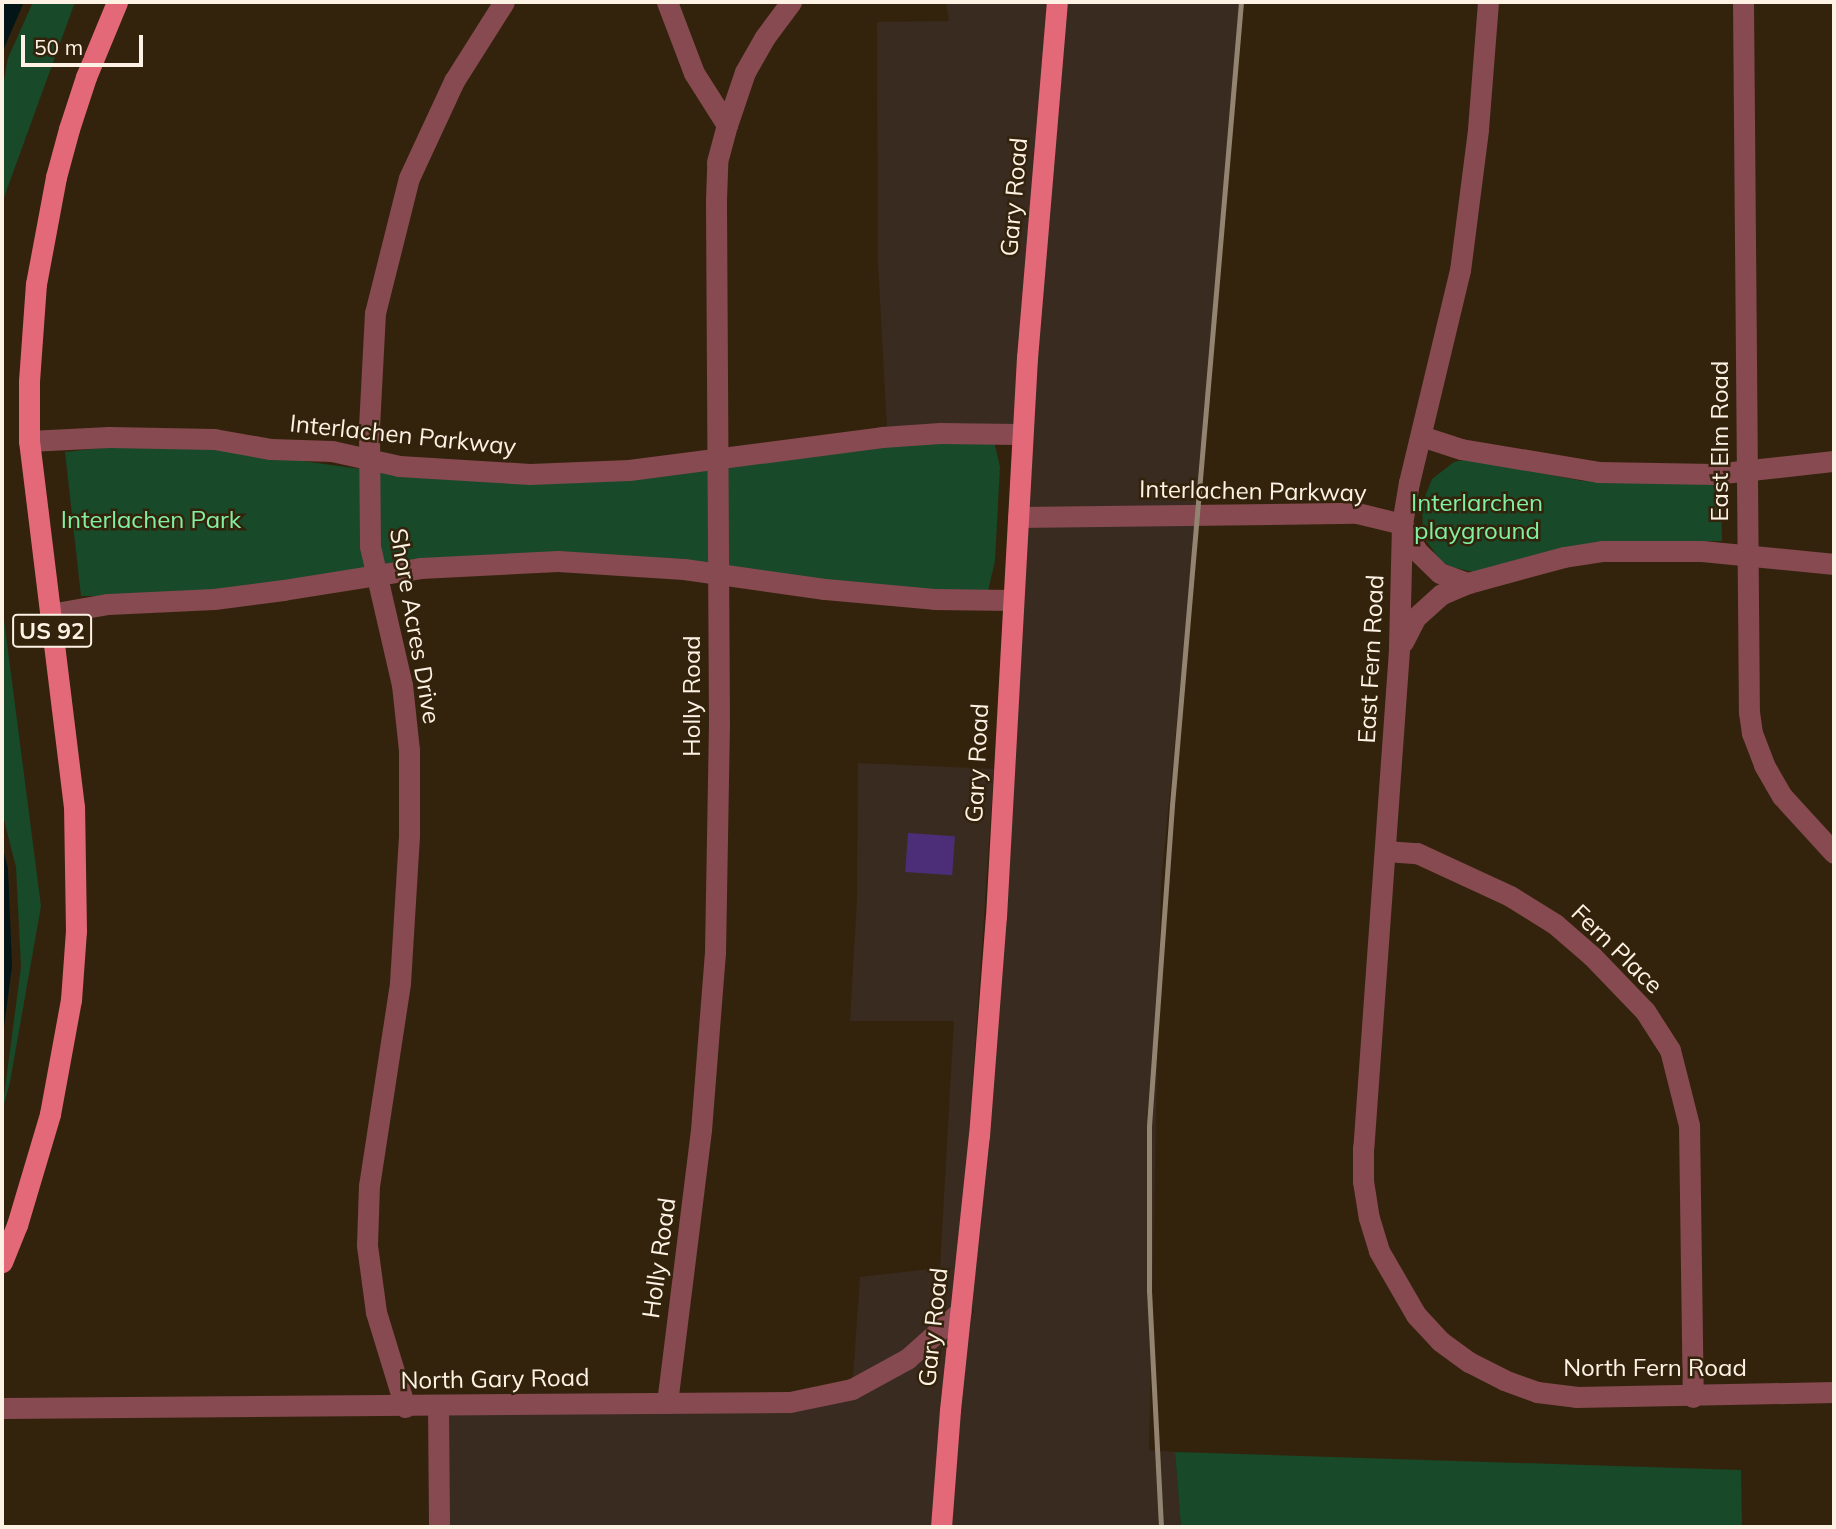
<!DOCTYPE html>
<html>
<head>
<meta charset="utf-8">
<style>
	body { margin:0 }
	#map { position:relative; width:1836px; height:1529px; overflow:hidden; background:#34230c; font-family:Mulish,sans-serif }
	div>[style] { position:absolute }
	.commercial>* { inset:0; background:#392b1f }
	.green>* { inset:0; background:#184928 }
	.water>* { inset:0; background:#041518 }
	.building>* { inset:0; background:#4c2e78; transform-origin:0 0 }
	.minor>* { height:21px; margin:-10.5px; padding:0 10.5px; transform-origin:10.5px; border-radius:10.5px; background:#864a50 }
	.major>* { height:21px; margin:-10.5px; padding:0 10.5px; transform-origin:10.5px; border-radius:10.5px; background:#e46978 }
	.rail>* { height:5px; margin:-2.5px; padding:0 2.5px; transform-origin:2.5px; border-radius:2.5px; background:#928471 }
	span { translate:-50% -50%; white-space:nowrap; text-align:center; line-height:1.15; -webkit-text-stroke:5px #34230c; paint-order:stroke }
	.shield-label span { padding:2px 5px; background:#34230c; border:2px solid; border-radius:5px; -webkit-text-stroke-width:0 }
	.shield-label { font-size:23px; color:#fdf2e4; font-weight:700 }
	.street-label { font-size:24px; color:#fdf2e4 }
	.park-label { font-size:24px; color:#81f0a1 }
	.frame { position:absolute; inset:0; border:4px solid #fdf2e4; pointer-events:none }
	.scale { position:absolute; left:21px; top:35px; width:122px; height:32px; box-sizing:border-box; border:4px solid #fdf2e4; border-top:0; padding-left:9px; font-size:21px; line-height:24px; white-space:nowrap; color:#fdf2e4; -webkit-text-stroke:5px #34230c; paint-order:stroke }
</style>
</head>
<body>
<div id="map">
	<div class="commercial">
		<i style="clip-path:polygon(946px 2px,1047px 2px,1013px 425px,887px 428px,878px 263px,877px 22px,949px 21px)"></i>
		<i style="clip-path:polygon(1066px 2px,1244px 2px,1198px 508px,1028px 509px,1037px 359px)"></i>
		<i style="clip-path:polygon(1196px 525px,1161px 883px,1149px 1450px,1175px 1452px,1181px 1527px,951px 1527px,959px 1411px,970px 1315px,975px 1312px,971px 1308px,1027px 526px)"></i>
		<i style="clip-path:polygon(858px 763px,994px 769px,969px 1135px,952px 1307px,901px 1352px,853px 1378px,860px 1277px,940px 1268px,954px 1021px,850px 1021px,857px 901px)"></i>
		<i style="clip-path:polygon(949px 1334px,932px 1527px,449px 1527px,447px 1415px,791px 1411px,819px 1407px,854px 1397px)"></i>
	</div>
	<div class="green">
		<i style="clip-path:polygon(33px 2px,75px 2px,2px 203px,2px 91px,8px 58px)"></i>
		<i style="clip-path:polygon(994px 441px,1000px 467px,995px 561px,988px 591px,872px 588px,564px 557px,164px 596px,81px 596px,65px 452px,139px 444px,230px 451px,425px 478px,549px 481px,735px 467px,858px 446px)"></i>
		<i style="clip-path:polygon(1468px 459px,1582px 481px,1721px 484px,1722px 541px,1644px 542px,1474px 572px,1451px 567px,1440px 560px,1423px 536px,1422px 504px,1432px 479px,1454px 462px)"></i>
		<i style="clip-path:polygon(2px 604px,41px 906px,10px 1082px,2px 1111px,21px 967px,16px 867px,2px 812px)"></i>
		<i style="clip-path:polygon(1175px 1452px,1741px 1470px,1742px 1527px,1181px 1527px)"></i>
	</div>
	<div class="water">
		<i style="clip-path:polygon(2px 2px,24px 2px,2px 53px)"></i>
		<i style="clip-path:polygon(2px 845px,8px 868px,12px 966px,2px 1043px)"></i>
	</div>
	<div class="building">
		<i style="left:908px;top:833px;width:47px;height:39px;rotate:4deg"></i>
	</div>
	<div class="minor">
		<i style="left:1488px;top:2px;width:128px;rotate:94.5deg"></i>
		<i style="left:1478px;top:130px;width:141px;rotate:97.3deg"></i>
		<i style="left:1460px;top:270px;width:218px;rotate:103.5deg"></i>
		<i style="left:1409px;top:482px;width:43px;rotate:99.5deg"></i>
		<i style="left:1402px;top:524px;width:126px;rotate:91.4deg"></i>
		<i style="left:1399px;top:650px;width:498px;rotate:94.1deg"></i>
		<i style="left:1363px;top:1147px;width:34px;rotate:90deg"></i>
		<i style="left:1363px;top:1181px;width:37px;rotate:81deg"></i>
		<i style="left:1369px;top:1218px;width:34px;rotate:73deg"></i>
		<i style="left:1379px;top:1251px;width:74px;rotate:60deg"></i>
		<i style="left:1416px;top:1315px;width:35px;rotate:47deg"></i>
		<i style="left:1440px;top:1341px;width:36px;rotate:36deg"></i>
		<i style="left:1469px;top:1362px;width:39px;rotate:27deg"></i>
		<i style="left:1504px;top:1380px;width:35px;rotate:20deg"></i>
		<i style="left:1537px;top:1392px;width:39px;rotate:7deg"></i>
		<i style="left:1576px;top:1397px;width:258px;rotate:-1.1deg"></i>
		<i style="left:1743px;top:2px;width:710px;rotate:89.52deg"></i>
		<i style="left:1749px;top:712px;width:21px;rotate:82deg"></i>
		<i style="left:1752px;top:733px;width:34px;rotate:69deg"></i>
		<i style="left:1764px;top:765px;width:36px;rotate:60deg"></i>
		<i style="left:1782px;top:796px;width:77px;rotate:47.6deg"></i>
		<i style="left:727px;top:125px;width:56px;rotate:-71.2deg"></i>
		<i style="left:745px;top:72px;width:40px;rotate:-60.3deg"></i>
		<i style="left:765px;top:37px;width:44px;rotate:-53.4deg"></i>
		<i style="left:1421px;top:436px;width:42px;rotate:18deg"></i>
		<i style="left:1461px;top:449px;width:139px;rotate:9.5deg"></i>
		<i style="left:1598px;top:472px;width:116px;rotate:1deg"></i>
		<i style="left:1714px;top:474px;width:121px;rotate:-6.2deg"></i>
		<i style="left:29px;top:441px;width:80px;rotate:-2.9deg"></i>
		<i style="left:109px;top:437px;width:105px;rotate:1.1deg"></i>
		<i style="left:214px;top:439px;width:58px;rotate:10deg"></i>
		<i style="left:271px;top:449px;width:61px;rotate:1.9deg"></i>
		<i style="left:332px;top:451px;width:69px;rotate:12.6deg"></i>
		<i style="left:399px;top:466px;width:131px;rotate:3.5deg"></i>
		<i style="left:530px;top:474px;width:99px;rotate:-2.3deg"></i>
		<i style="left:629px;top:470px;width:255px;rotate:-7.4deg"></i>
		<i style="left:882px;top:437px;width:58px;rotate:-3.9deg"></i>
		<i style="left:940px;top:433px;width:82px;rotate:0.7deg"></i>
		<i style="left:1018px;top:517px;width:339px;rotate:-0.7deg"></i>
		<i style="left:1357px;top:513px;width:46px;rotate:13.7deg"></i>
		<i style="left:1402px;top:524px;width:31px;rotate:61deg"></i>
		<i style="left:1417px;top:551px;width:32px;rotate:44deg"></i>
		<i style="left:1440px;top:573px;width:30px;rotate:20deg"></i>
		<i style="left:1468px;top:583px;width:99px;rotate:-15.2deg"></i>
		<i style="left:1564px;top:557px;width:38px;rotate:-9deg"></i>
		<i style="left:1602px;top:551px;width:100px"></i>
		<i style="left:1702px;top:551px;width:133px;rotate:5.6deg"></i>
		<i style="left:50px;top:614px;width:59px;rotate:-9.8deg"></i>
		<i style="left:108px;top:604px;width:106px;rotate:-2.7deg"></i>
		<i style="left:214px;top:599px;width:70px;rotate:-7.4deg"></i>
		<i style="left:283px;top:590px;width:139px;rotate:-9.1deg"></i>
		<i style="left:420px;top:568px;width:138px;rotate:-2.9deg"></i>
		<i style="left:558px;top:561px;width:126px;rotate:3.6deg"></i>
		<i style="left:684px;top:569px;width:142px;rotate:8.1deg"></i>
		<i style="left:825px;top:589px;width:109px;rotate:5.2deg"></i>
		<i style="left:934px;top:599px;width:78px;rotate:0.7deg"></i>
		<i style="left:1403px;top:642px;width:27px;rotate:-63deg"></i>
		<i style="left:1415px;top:618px;width:36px;rotate:-42deg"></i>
		<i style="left:1442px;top:594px;width:28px;rotate:-23deg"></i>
		<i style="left:1385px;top:851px;width:32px;rotate:4deg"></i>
		<i style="left:1417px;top:853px;width:102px;rotate:24.8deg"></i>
		<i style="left:1510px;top:896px;width:53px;rotate:31.9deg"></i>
		<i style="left:1555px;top:924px;width:49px;rotate:40.9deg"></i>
		<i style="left:1592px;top:956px;width:76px;rotate:46.1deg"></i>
		<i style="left:1645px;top:1011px;width:46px;rotate:57.3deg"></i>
		<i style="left:1670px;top:1050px;width:77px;rotate:75.8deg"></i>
		<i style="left:1689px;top:1125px;width:272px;rotate:89.2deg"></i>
		<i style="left:667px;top:1403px;width:275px;rotate:-82.9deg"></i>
		<i style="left:701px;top:1130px;width:179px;rotate:-85.5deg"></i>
		<i style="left:715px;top:952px;width:228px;rotate:-89deg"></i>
		<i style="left:719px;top:724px;width:524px;rotate:-90.33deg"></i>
		<i style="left:716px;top:200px;width:38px;rotate:-88deg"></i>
		<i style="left:717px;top:162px;width:38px;rotate:-75deg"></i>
		<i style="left:727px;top:125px;width:62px;rotate:-122.4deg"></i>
		<i style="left:694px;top:73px;width:76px;rotate:-110.8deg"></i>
		<i style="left:405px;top:1407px;width:99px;rotate:-107deg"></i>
		<i style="left:376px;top:1312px;width:68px;rotate:-97.7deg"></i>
		<i style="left:367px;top:1245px;width:59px;rotate:-88.1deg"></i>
		<i style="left:369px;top:1186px;width:205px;rotate:-81.3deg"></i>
		<i style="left:400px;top:983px;width:149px;rotate:-86.5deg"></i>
		<i style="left:409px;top:834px;width:84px;rotate:-90deg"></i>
		<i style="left:409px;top:750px;width:65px;rotate:-96.1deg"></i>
		<i style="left:402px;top:685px;width:143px;rotate:-103deg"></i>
		<i style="left:370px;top:546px;width:119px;rotate:-90.5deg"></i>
		<i style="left:369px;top:427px;width:114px;rotate:-87deg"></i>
		<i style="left:375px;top:313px;width:139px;rotate:-75.9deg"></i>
		<i style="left:409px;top:178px;width:107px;rotate:-65.1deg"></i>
		<i style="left:454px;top:81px;width:93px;rotate:-57.7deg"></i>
		<i style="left:438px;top:1407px;width:120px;rotate:89.5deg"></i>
		<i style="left:2px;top:1408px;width:788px;rotate:-0.44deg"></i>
		<i style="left:790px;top:1402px;width:63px;rotate:-11.8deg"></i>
		<i style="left:852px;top:1389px;width:63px;rotate:-28.6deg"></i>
		<i style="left:907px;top:1359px;width:72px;rotate:-41.6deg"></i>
	</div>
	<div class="major">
		<i style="left:2px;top:1262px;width:40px;rotate:-68deg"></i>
		<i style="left:17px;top:1225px;width:116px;rotate:-73.4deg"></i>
		<i style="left:50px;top:1114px;width:116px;rotate:-79.6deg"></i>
		<i style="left:71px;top:1000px;width:69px;rotate:-85.9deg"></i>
		<i style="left:76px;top:931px;width:124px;rotate:-90.9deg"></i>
		<i style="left:74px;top:807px;width:369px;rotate:-97deg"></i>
		<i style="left:29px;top:441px;width:60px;rotate:-90deg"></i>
		<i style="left:29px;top:381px;width:97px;rotate:-85.9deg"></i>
		<i style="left:36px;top:284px;width:109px;rotate:-79.4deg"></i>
		<i style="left:56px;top:177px;width:50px;rotate:-74.8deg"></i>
		<i style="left:69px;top:129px;width:55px;rotate:-71.9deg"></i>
		<i style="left:86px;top:77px;width:81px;rotate:-67.5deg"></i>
		<i style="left:941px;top:1527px;width:117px;rotate:-85.6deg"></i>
		<i style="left:950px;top:1410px;width:276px;rotate:-84deg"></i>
		<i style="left:979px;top:1136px;width:220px;rotate:-85.6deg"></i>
		<i style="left:996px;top:917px;width:560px;rotate:-86.83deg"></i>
		<i style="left:1027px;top:358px;width:357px;rotate:-85.2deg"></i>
	</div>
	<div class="rail">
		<i style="left:1161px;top:1527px;width:235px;rotate:-92.9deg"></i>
		<i style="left:1149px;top:1292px;width:166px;rotate:-90deg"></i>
		<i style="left:1149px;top:1126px;width:322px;rotate:-85.9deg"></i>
		<i style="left:1172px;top:805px;width:806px;rotate:-85.09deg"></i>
	</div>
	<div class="shield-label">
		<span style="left:52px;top:631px">US 92</span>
	</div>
	<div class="street-label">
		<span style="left:1014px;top:197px;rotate:-85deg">Gary Road</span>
		<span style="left:403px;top:435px;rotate:6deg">Interlachen Parkway</span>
		<span style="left:1720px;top:441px;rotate:-90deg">East Elm Road</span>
		<span style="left:1253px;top:491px;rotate:1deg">Interlachen Parkway</span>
		<span style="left:415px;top:626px;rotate:80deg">Shore Acres Drive</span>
		<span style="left:1371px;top:659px;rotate:-87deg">East Fern Road</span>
		<span style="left:692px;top:696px;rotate:-90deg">Holly Road</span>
		<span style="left:977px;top:763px;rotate:-87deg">Gary Road</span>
		<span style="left:1617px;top:949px;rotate:44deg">Fern Place</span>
		<span style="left:659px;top:1258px;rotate:-82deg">Holly Road</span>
		<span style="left:933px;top:1327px;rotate:-84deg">Gary Road</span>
		<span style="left:1655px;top:1368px">North Fern Road</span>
		<span style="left:495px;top:1379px;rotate:-1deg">North Gary Road</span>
	</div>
	<div class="park-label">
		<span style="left:1477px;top:517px">Interlarchen<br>playground</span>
		<span style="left:151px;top:520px">Interlachen Park</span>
	</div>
	<div class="frame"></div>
	<div class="scale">50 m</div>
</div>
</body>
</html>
